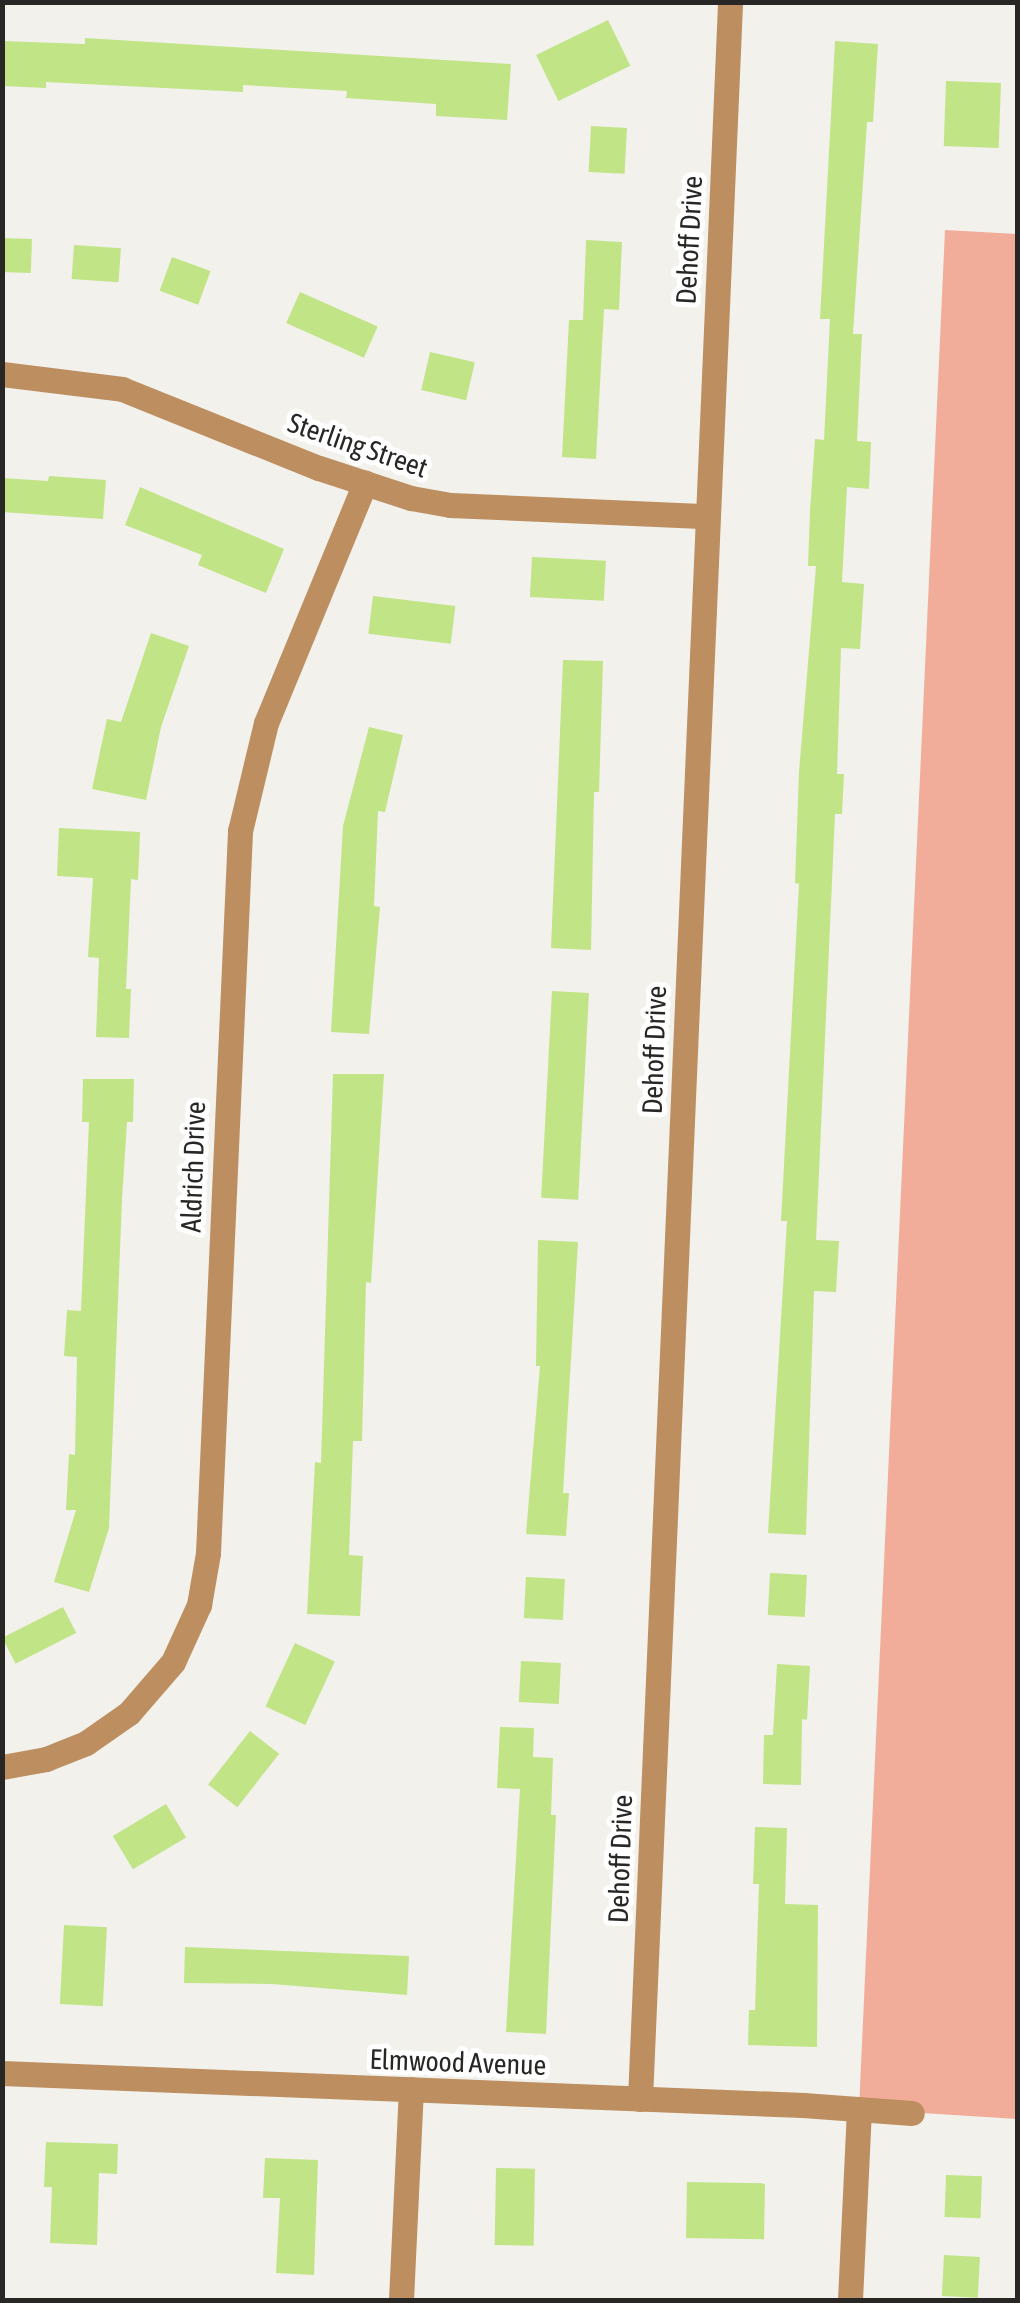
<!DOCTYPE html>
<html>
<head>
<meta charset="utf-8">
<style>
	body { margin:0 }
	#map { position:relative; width:1020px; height:2303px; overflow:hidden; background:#f2f1eb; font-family:"Asap Condensed",sans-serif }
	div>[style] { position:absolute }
	.green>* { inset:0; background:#f2ad9a }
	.building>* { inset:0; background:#c1e487; transform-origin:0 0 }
	.street>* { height:25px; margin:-12.5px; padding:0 12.5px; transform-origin:12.5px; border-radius:12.5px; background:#bc8e60 }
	span { translate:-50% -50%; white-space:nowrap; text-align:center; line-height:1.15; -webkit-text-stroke:10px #fff; paint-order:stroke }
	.street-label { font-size:28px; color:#282725 }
	.frame { position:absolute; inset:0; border:5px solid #282725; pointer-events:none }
</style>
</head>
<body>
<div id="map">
	<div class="green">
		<i style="clip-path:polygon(945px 230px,1017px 234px,1017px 2119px,859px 2109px)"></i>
	</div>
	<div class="building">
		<i style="left:608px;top:20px;width:51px;height:80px;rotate:64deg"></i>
		<i style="clip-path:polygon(85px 38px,511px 64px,507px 120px,436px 116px,436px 104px,346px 98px,347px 91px,243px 85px,243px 92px,46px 82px,46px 88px,2px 86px,2px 41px,85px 44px)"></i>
		<i style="clip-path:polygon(835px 41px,878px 44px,873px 122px,867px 122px,853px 334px,862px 334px,857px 441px,871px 442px,869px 489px,847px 487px,842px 582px,864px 584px,860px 649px,841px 648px,837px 774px,844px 774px,842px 814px,835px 814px,816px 1240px,839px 1241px,836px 1292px,814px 1291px,806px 1535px,768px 1533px,787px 1221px,781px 1221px,799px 884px,795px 883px,799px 772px,816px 566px,808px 566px,810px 511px,815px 439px,824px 440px,830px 319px,820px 319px)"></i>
		<i style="left:946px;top:81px;width:55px;height:65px;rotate:2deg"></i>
		<i style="left:591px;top:126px;width:36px;height:46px;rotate:3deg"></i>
		<i style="left:2px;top:238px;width:30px;height:34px;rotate:2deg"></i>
		<i style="clip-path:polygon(586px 240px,622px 242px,619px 310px,604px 309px,596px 459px,562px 457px,569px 320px,583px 320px)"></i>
		<i style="left:74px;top:245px;width:47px;height:34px;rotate:4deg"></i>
		<i style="left:172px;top:257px;width:41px;height:36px;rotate:20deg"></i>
		<i style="left:300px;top:292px;width:85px;height:34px;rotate:24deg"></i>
		<i style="left:430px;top:352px;width:46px;height:39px;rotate:13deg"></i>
		<i style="clip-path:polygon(49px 476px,106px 480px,103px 519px,2px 512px,2px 478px,48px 481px)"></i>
		<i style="clip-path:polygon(140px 487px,284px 549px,266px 593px,198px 565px,202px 555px,125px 525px)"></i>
		<i style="left:532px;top:557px;width:74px;height:40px;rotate:3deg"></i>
		<i style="left:373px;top:596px;width:83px;height:38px;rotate:7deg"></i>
		<i style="clip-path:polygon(151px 633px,189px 646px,161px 727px,146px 800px,92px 789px,107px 719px,121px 722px)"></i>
		<i style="clip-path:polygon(563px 660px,603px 661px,599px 792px,594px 792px,591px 950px,551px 948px)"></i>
		<i style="clip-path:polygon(369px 727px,403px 735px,385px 812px,378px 811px,374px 906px,380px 907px,369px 1034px,331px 1032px,343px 826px)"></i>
		<i style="clip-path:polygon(59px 828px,140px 832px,138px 880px,131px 879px,126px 989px,131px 989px,129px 1038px,96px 1037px,99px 958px,88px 957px,93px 878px,57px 876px)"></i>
		<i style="left:552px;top:991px;width:37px;height:207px;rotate:3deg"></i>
		<i style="clip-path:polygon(333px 1074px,384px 1074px,371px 1283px,366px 1282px,362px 1441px,353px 1441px,349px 1555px,363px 1556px,360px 1616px,307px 1614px,315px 1462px,321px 1463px)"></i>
		<i style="clip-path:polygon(83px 1079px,134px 1079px,133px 1122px,127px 1122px,122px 1199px,109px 1528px,89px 1592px,54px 1582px,76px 1510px,66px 1510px,69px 1454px,75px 1455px,77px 1357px,64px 1356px,67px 1310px,81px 1311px,89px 1122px,82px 1122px)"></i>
		<i style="clip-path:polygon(538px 1240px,578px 1242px,563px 1493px,569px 1493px,566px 1536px,526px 1534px,540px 1366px,536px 1366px)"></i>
		<i style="left:770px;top:1573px;width:37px;height:42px;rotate:3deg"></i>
		<i style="left:526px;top:1577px;width:39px;height:41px;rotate:3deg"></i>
		<i style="left:63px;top:1607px;width:29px;height:68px;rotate:63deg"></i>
		<i style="left:295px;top:1643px;width:44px;height:70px;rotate:25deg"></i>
		<i style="left:521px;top:1661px;width:40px;height:41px;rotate:3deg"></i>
		<i style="clip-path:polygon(777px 1664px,810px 1666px,807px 1720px,802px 1719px,801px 1785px,763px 1784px,764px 1735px,773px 1735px)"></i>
		<i style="clip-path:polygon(500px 1727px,534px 1728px,533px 1757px,553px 1758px,551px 1815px,556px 1815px,546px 2034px,506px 2032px,520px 1789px,497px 1788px)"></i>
		<i style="left:250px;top:1731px;width:37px;height:68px;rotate:38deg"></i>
		<i style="left:166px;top:1804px;width:39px;height:62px;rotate:59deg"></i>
		<i style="clip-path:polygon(755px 1827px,787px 1828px,785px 1904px,818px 1905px,817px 2047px,748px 2045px,749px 2010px,755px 2010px,759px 1884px,753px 1884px)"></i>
		<i style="left:64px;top:1925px;width:43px;height:79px;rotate:3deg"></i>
		<i style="clip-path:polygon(185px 1947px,409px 1956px,407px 1995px,272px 1984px,184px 1983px)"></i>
		<i style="clip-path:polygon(46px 2142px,118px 2144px,117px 2174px,99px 2173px,97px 2245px,50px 2243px,52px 2187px,44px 2187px)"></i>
		<i style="clip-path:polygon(265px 2158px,318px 2160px,314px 2275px,276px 2273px,280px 2198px,263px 2198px)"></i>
		<i style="left:496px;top:2168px;width:39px;height:77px;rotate:1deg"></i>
		<i style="left:946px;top:2175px;width:36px;height:42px;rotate:2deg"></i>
		<i style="left:687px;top:2182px;width:78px;height:56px;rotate:1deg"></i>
		<i style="left:944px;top:2255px;width:36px;height:41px;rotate:3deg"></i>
	</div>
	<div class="street">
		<i style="left:2px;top:374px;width:121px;rotate:7.1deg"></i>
		<i style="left:122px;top:389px;width:212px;rotate:21.9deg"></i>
		<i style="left:319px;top:468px;width:97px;rotate:18.1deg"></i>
		<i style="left:411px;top:498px;width:40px;rotate:10deg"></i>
		<i style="left:450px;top:505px;width:257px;rotate:2.5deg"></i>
		<i style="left:2px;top:1767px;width:45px;rotate:-10.3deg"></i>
		<i style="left:46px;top:1759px;width:43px;rotate:-21.8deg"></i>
		<i style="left:86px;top:1743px;width:52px;rotate:-34.9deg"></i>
		<i style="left:129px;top:1713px;width:67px;rotate:-49.2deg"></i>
		<i style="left:173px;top:1662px;width:63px;rotate:-65.5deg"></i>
		<i style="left:199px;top:1605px;width:53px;rotate:-80.2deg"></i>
		<i style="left:208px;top:1553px;width:723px;rotate:-87.46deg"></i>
		<i style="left:240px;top:831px;width:111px;rotate:-76.5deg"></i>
		<i style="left:266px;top:723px;width:260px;rotate:-67.6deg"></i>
		<i style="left:2px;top:2073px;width:802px;rotate:2.29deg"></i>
		<i style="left:803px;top:2105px;width:109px;rotate:4.2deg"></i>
		<i style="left:640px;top:2099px;width:2099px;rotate:-87.54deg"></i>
		<i style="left:401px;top:2300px;width:211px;rotate:-87.3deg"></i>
		<i style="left:850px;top:2300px;width:191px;rotate:-87.3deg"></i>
	</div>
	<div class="street-label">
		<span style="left:689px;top:240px;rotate:-87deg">Dehoff Drive</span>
		<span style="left:358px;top:445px;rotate:19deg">Sterling Street</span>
		<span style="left:654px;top:1050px;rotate:-88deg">Dehoff Drive</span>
		<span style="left:193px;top:1167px;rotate:-88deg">Aldrich Drive</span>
		<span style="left:620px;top:1859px;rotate:-88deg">Dehoff Drive</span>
		<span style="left:458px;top:2062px;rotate:2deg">Elmwood Avenue</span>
	</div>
	<div class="frame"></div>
</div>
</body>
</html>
